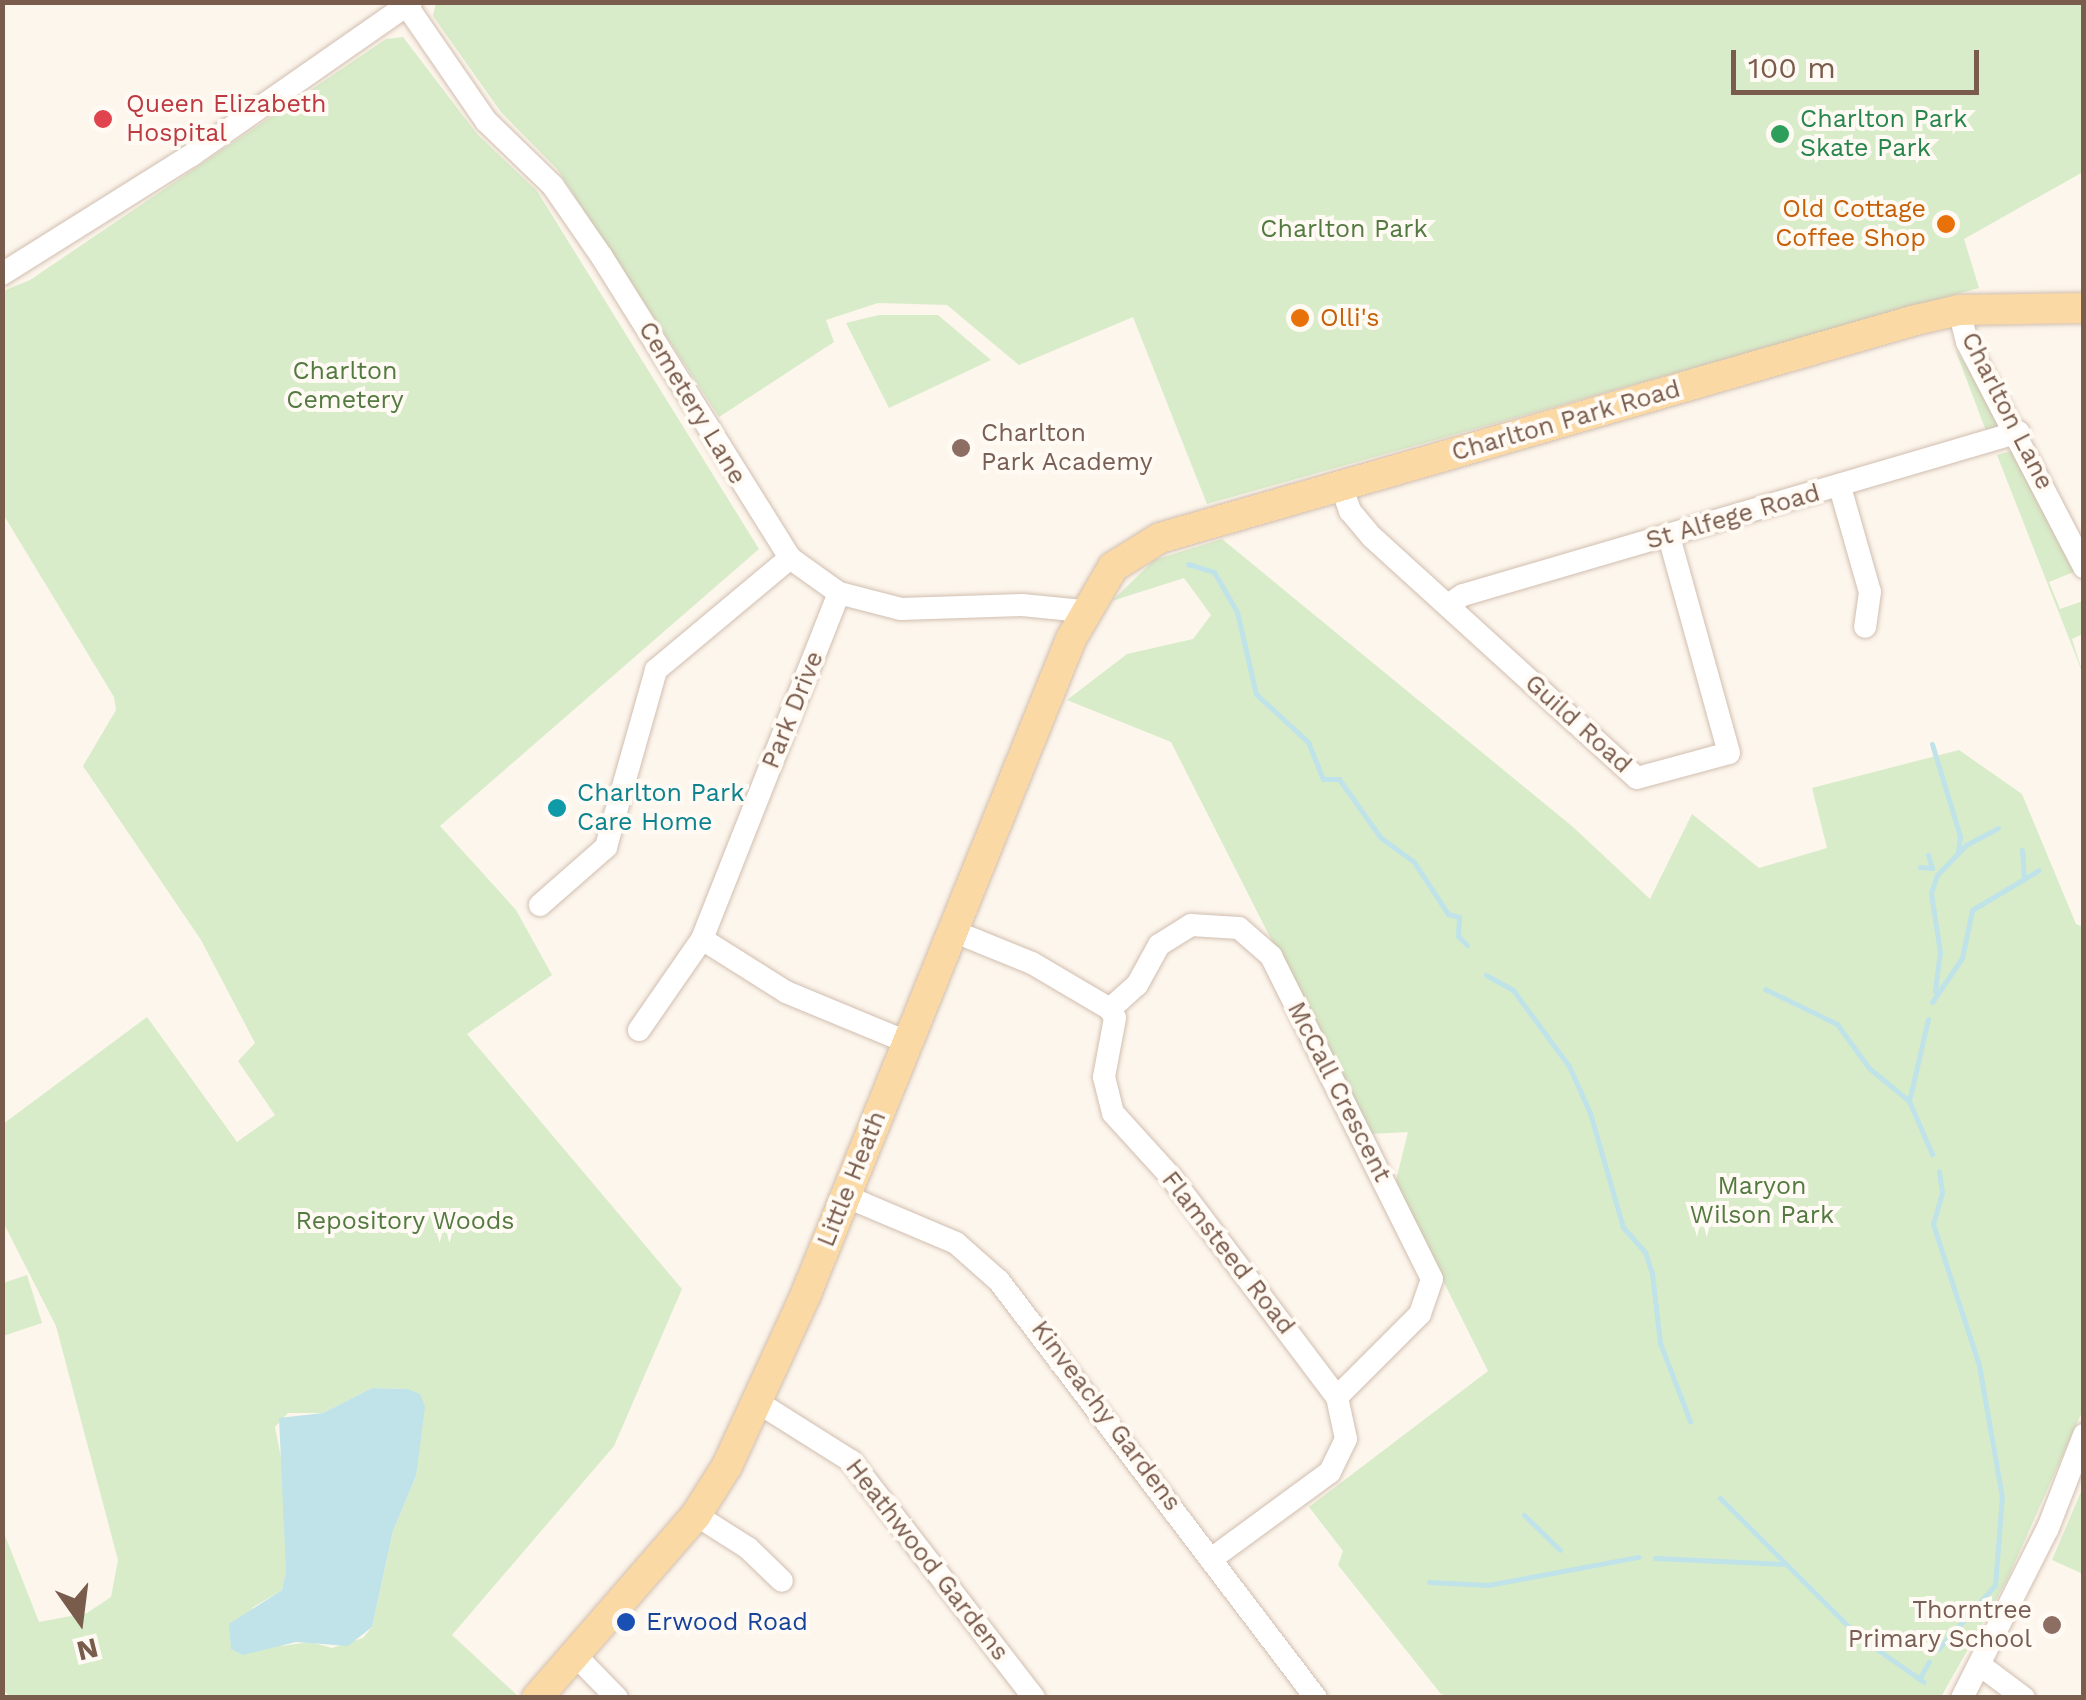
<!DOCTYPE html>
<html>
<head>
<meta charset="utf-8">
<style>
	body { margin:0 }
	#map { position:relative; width:2086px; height:1700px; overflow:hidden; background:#fdf6ec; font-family:"Work Sans",sans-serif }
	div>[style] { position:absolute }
	.green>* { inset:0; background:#d8ecc9 }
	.water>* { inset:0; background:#bfe3e8 }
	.stream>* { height:5px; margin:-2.5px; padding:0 2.5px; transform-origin:2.5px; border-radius:2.5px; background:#bfe3e8 }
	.roads { filter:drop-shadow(0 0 2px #d1beb0) drop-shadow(0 0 2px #d1beb0) }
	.minor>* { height:22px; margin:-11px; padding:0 11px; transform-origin:11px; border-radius:11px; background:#fff }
	.major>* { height:30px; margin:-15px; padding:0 15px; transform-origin:15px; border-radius:15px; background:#fbd9a5 }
	.dots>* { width:28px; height:28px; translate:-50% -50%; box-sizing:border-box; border:5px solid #fffaf3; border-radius:50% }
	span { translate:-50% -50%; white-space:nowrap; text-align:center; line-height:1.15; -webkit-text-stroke:8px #fffaf3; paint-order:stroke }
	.health-label { font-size:25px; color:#be3a42 }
	.left { translate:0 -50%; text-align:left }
	.leisure-label { font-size:25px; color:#27864d }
	.food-label { font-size:25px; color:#c56008 }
	.right { translate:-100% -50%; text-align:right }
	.park-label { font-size:25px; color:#537a41 }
	.street-label { font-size:25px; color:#7a5c4d }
	.education-label { font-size:25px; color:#785e54 }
	.culture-label { font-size:25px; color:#0d838f }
	.transit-label { font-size:25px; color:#164399 }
	.frame { position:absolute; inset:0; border:5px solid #7a5c4d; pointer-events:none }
	.north { position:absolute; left:30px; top:1570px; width:100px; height:100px; -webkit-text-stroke:8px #fffaf3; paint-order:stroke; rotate:166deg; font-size:28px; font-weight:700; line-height:40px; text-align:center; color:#7a5c4d }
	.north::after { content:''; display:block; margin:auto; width:35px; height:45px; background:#7a5c4d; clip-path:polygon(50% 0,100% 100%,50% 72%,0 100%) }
	.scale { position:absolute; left:1731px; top:50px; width:248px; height:45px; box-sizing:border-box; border:5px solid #7a5c4d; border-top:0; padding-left:12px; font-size:30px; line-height:35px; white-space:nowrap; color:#7a5c4d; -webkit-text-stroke:8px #fffaf3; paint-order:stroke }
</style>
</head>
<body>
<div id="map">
	<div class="green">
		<i style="clip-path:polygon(436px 2px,2083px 3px,2083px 172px,1964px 239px,1979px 288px,1207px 504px,1133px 317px,1019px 365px,947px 305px,878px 303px,826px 320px,834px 342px,719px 417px,557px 169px,501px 112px,433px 16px)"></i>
		<i style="clip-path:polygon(evenodd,403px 37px,477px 134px,537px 191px,759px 549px,440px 826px,516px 910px,552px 975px,467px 1034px,682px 1289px,614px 1446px,452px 1635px,519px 1697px,10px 1697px,2px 1689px,2px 1528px,39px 1622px,87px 1613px,111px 1597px,118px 1560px,56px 1326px,3px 1222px,3px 1124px,147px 1017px,237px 1142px,275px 1115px,238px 1061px,255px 1043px,201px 940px,83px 766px,116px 710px,114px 697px,3px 514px,3px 291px,30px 280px,386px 39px,403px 37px,372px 1388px,408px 1389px,416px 1476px,393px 1531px,372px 1627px,363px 1638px,332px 1648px,310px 1642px,281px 1646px,252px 1608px,282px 1590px,286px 1571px,287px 1488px,275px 1427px,288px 1413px,323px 1413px,372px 1388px)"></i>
		<i style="clip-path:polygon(879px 315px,938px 315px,991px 360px,889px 408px,846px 323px)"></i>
		<i style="clip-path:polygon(1955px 349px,2000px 414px,2002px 426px,1986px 431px)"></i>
		<i style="clip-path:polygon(2018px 449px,2076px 571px,2049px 582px,2060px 609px,2083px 601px,2083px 634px,2072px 639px,2083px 674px,1997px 455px)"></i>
		<i style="clip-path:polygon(1222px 539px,1573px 827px,1650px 899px,1692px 814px,1759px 868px,1827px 848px,1812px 788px,1959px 750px,2022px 794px,2076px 924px,2083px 927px,2083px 1410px,2007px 1580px,1941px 1697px,1456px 1698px,1441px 1694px,1338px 1565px,1343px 1551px,1309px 1507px,1488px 1371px,1395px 1184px,1408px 1132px,1370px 1134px,1171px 742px,1067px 700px,1127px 654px,1193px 639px,1211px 615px,1184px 578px,1112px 601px,1154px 560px)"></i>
		<i style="clip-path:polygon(27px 1275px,42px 1323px,3px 1336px,3px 1283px)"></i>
		<i style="clip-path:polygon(2083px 1487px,2083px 1574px,2052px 1560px)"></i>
	</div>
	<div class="water">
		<i style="clip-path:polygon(372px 1388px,408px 1389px,420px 1394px,425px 1407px,416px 1476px,393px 1531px,372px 1627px,348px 1646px,296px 1642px,243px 1655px,231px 1649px,229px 1624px,282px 1590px,286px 1571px,279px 1418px,323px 1413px)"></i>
	</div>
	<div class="stream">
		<i style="left:1188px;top:564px;width:27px;rotate:17deg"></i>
		<i style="left:1214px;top:572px;width:46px;rotate:60.1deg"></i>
		<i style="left:1237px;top:612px;width:84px;rotate:77deg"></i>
		<i style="left:1256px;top:694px;width:71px;rotate:42.7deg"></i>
		<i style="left:1308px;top:742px;width:40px;rotate:68deg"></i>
		<i style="left:1323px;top:779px;width:16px"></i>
		<i style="left:1339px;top:779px;width:72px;rotate:54.6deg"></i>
		<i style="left:1381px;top:838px;width:41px;rotate:36deg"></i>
		<i style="left:1414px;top:862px;width:62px;rotate:56.8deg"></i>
		<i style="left:1448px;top:914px;width:11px;rotate:15deg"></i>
		<i style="left:1459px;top:917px;width:19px;rotate:93deg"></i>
		<i style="left:1458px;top:936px;width:13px;rotate:45deg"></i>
		<i style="left:1932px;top:744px;width:96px;rotate:73.1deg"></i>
		<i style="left:1960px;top:836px;width:17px;rotate:97deg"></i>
		<i style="left:1920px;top:867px;width:12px;rotate:5deg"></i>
		<i style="left:1932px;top:868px;width:14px;rotate:-107deg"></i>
		<i style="left:2024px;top:879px;width:17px;rotate:-31deg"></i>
		<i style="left:1486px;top:975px;width:31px;rotate:29deg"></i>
		<i style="left:1513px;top:990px;width:94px;rotate:53.6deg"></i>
		<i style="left:1569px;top:1066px;width:51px;rotate:65.9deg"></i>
		<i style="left:1590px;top:1113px;width:119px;rotate:73.9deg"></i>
		<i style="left:1623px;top:1227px;width:33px;rotate:49deg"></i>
		<i style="left:1645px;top:1252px;width:22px;rotate:72deg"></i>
		<i style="left:1652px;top:1273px;width:70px;rotate:83.5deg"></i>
		<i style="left:1660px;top:1343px;width:84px;rotate:69deg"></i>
		<i style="left:1765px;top:989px;width:80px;rotate:25.9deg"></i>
		<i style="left:1837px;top:1024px;width:54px;rotate:54deg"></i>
		<i style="left:1869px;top:1068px;width:52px;rotate:39.5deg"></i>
		<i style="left:1935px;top:991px;width:38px;rotate:-83deg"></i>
		<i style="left:1940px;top:953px;width:61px;rotate:-98.5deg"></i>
		<i style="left:1931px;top:893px;width:19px;rotate:-72deg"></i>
		<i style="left:1937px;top:875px;width:42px;rotate:-46deg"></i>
		<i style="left:1966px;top:845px;width:36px;rotate:-28deg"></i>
		<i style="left:1932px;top:1002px;width:53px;rotate:-55.7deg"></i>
		<i style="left:1962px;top:958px;width:49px;rotate:-78.2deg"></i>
		<i style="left:1972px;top:910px;width:61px;rotate:-30.8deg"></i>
		<i style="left:2024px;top:879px;width:29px;rotate:-94deg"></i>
		<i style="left:1928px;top:1019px;width:84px;rotate:103deg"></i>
		<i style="left:1909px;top:1101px;width:58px;rotate:66.5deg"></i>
		<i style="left:1720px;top:1498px;width:195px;rotate:45deg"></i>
		<i style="left:1858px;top:1636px;width:80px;rotate:34.9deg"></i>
		<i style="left:1524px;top:1515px;width:50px;rotate:44.2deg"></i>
		<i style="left:1655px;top:1558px;width:127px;rotate:2.7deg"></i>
		<i style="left:1429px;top:1582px;width:59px;rotate:2.9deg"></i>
		<i style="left:1488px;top:1585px;width:153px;rotate:-10.6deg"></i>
		<i style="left:1938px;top:1649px;width:86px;rotate:-48.3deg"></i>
		<i style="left:1995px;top:1585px;width:88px;rotate:-85.5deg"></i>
		<i style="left:2002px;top:1497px;width:134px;rotate:-99.9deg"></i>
		<i style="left:1979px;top:1365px;width:148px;rotate:-108.1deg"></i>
		<i style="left:1933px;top:1224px;width:32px;rotate:-74deg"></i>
		<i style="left:1942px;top:1193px;width:22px;rotate:-98deg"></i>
		<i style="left:1919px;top:1679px;width:20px;rotate:-60deg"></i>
	</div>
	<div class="roads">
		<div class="minor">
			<i style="left:407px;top:6px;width:140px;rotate:55.5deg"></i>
			<i style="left:486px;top:121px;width:93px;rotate:44.1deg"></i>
			<i style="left:553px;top:186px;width:86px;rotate:55.4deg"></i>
			<i style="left:602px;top:257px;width:355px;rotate:58deg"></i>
			<i style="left:790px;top:558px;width:60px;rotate:35.5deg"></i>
			<i style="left:839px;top:593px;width:64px;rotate:14.5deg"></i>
			<i style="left:901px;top:609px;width:121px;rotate:-1.9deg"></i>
			<i style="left:1022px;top:605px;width:61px;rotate:5.6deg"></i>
			<i style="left:2px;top:274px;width:224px;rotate:-32.1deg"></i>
			<i style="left:192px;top:155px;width:267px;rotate:-34.9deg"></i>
			<i style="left:1959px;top:310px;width:33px;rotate:76deg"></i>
			<i style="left:1967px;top:342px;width:254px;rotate:62.5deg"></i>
			<i style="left:1341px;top:486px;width:27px;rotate:70deg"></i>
			<i style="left:1350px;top:511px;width:34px;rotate:50deg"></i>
			<i style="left:1372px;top:537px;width:358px;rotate:42.3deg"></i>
			<i style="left:1637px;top:778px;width:95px;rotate:-15.2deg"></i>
			<i style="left:1729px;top:753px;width:225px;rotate:-105.5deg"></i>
			<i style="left:1840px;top:487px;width:109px;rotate:74.1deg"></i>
			<i style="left:1870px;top:592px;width:35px;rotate:98deg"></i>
			<i style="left:1448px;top:605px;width:18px;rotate:-34deg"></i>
			<i style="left:1463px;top:595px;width:579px;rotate:-16.34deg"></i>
			<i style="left:540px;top:905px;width:88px;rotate:-41.3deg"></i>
			<i style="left:606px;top:847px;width:184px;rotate:-74.2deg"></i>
			<i style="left:656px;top:670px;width:175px;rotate:-39.9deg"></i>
			<i style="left:953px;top:931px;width:85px;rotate:22.1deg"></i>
			<i style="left:1032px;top:963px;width:91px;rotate:30.5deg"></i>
			<i style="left:1110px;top:1009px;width:10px;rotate:61deg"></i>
			<i style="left:1115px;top:1018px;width:60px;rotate:100.6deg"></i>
			<i style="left:1104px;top:1077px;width:37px;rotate:76deg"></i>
			<i style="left:1113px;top:1113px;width:86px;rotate:47.8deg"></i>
			<i style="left:1171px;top:1177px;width:276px;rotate:53deg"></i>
			<i style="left:1337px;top:1397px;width:43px;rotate:77.9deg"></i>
			<i style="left:1346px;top:1439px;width:37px;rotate:116deg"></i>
			<i style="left:1330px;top:1472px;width:144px;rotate:143.8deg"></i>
			<i style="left:702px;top:939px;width:99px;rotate:32.2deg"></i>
			<i style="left:786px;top:992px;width:133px;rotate:22.5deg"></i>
			<i style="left:1110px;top:1009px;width:36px;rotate:-42deg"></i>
			<i style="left:1137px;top:985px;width:46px;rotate:-61.2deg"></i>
			<i style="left:1159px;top:945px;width:38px;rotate:-32deg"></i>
			<i style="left:1191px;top:925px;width:48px;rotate:3.6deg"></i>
			<i style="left:1239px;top:928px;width:43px;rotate:41.2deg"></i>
			<i style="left:1271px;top:956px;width:361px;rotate:63.5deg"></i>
			<i style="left:1432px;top:1279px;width:37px;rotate:109deg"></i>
			<i style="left:1420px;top:1314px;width:117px;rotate:135deg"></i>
			<i style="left:639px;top:1030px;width:111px;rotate:-55.3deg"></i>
			<i style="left:702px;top:939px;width:372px;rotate:-68.4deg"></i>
			<i style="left:845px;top:1196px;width:121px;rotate:22.9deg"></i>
			<i style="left:956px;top:1243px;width:57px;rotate:41.5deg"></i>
			<i style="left:999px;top:1281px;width:524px;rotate:52.76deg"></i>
			<i style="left:759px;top:1403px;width:109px;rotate:32.2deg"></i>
			<i style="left:851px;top:1461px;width:299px;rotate:52.3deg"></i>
			<i style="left:696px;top:1515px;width:62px;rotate:32.4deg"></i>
			<i style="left:748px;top:1548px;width:47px;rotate:44.1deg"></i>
			<i style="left:575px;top:1655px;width:60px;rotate:45.7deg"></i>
			<i style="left:1980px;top:1665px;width:55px;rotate:36.9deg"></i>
			<i style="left:1962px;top:1698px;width:191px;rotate:-63.2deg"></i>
			<i style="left:2048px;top:1528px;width:100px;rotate:-68.8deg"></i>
		</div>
		<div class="major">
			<i style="left:537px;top:1698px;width:242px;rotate:-49deg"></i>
			<i style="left:696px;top:1515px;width:58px;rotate:-57.7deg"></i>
			<i style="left:727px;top:1466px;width:189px;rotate:-65.3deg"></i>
			<i style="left:806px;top:1294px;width:707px;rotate:-67.97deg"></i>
			<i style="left:1071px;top:639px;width:83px;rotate:-59.7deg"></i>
			<i style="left:1113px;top:567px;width:55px;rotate:-31.7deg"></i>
			<i style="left:1160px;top:538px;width:787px;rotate:-16.09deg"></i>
			<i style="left:1916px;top:320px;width:44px;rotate:-13.1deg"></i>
			<i style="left:1959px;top:310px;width:125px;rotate:-0.9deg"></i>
		</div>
	</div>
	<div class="dots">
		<i style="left:103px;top:119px;background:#e0444e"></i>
		<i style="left:1780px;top:134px;background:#2e9e5b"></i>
		<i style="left:1946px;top:224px;background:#e8710a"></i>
		<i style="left:1300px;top:318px;background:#e8710a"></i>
		<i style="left:961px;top:448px;background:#8d6e63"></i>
		<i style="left:557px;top:808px;background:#0f9aa8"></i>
		<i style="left:626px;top:1622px;background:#1a4fb4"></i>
		<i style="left:2052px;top:1625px;background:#8d6e63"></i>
	</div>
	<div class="health-label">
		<span class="left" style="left:126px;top:119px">Queen Elizabeth<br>Hospital</span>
	</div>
	<div class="leisure-label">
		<span class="left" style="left:1800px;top:134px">Charlton Park<br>Skate Park</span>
	</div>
	<div class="food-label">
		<span class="right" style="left:1926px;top:224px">Old Cottage<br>Coffee Shop</span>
		<span class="left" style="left:1320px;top:318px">Olli's</span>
	</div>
	<div class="park-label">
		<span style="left:1344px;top:229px">Charlton Park</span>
		<span style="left:345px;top:386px">Charlton<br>Cemetery</span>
		<span style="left:1762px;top:1201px">Maryon<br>Wilson Park</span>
		<span style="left:405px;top:1221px">Repository Woods</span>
	</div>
	<div class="street-label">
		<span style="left:692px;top:403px;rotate:59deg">Cemetery Lane</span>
		<span style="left:2007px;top:411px;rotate:63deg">Charlton Lane</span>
		<span style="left:1566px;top:421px;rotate:-16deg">Charlton Park Road</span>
		<span style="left:1733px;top:517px;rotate:-16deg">St Alfege Road</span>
		<span style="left:793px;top:710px;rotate:-68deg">Park Drive</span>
		<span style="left:1578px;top:724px;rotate:42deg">Guild Road</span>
		<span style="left:1339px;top:1092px;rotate:63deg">McCall Crescent</span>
		<span style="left:852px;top:1179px;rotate:-68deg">Little Heath</span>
		<span style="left:1228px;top:1253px;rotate:52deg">Flamsteed Road</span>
		<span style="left:1106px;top:1416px;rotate:53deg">Kinveachy Gardens</span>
		<span style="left:927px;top:1560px;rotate:52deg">Heathwood Gardens</span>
	</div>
	<div class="education-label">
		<span class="left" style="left:981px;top:448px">Charlton<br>Park Academy</span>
		<span class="right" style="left:2032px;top:1625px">Thorntree<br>Primary School</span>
	</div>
	<div class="culture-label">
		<span class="left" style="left:577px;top:808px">Charlton Park<br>Care Home</span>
	</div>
	<div class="transit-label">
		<span class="left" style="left:646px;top:1622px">Erwood Road</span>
	</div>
	<div class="frame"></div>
	<div class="north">N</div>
	<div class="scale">100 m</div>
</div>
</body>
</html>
